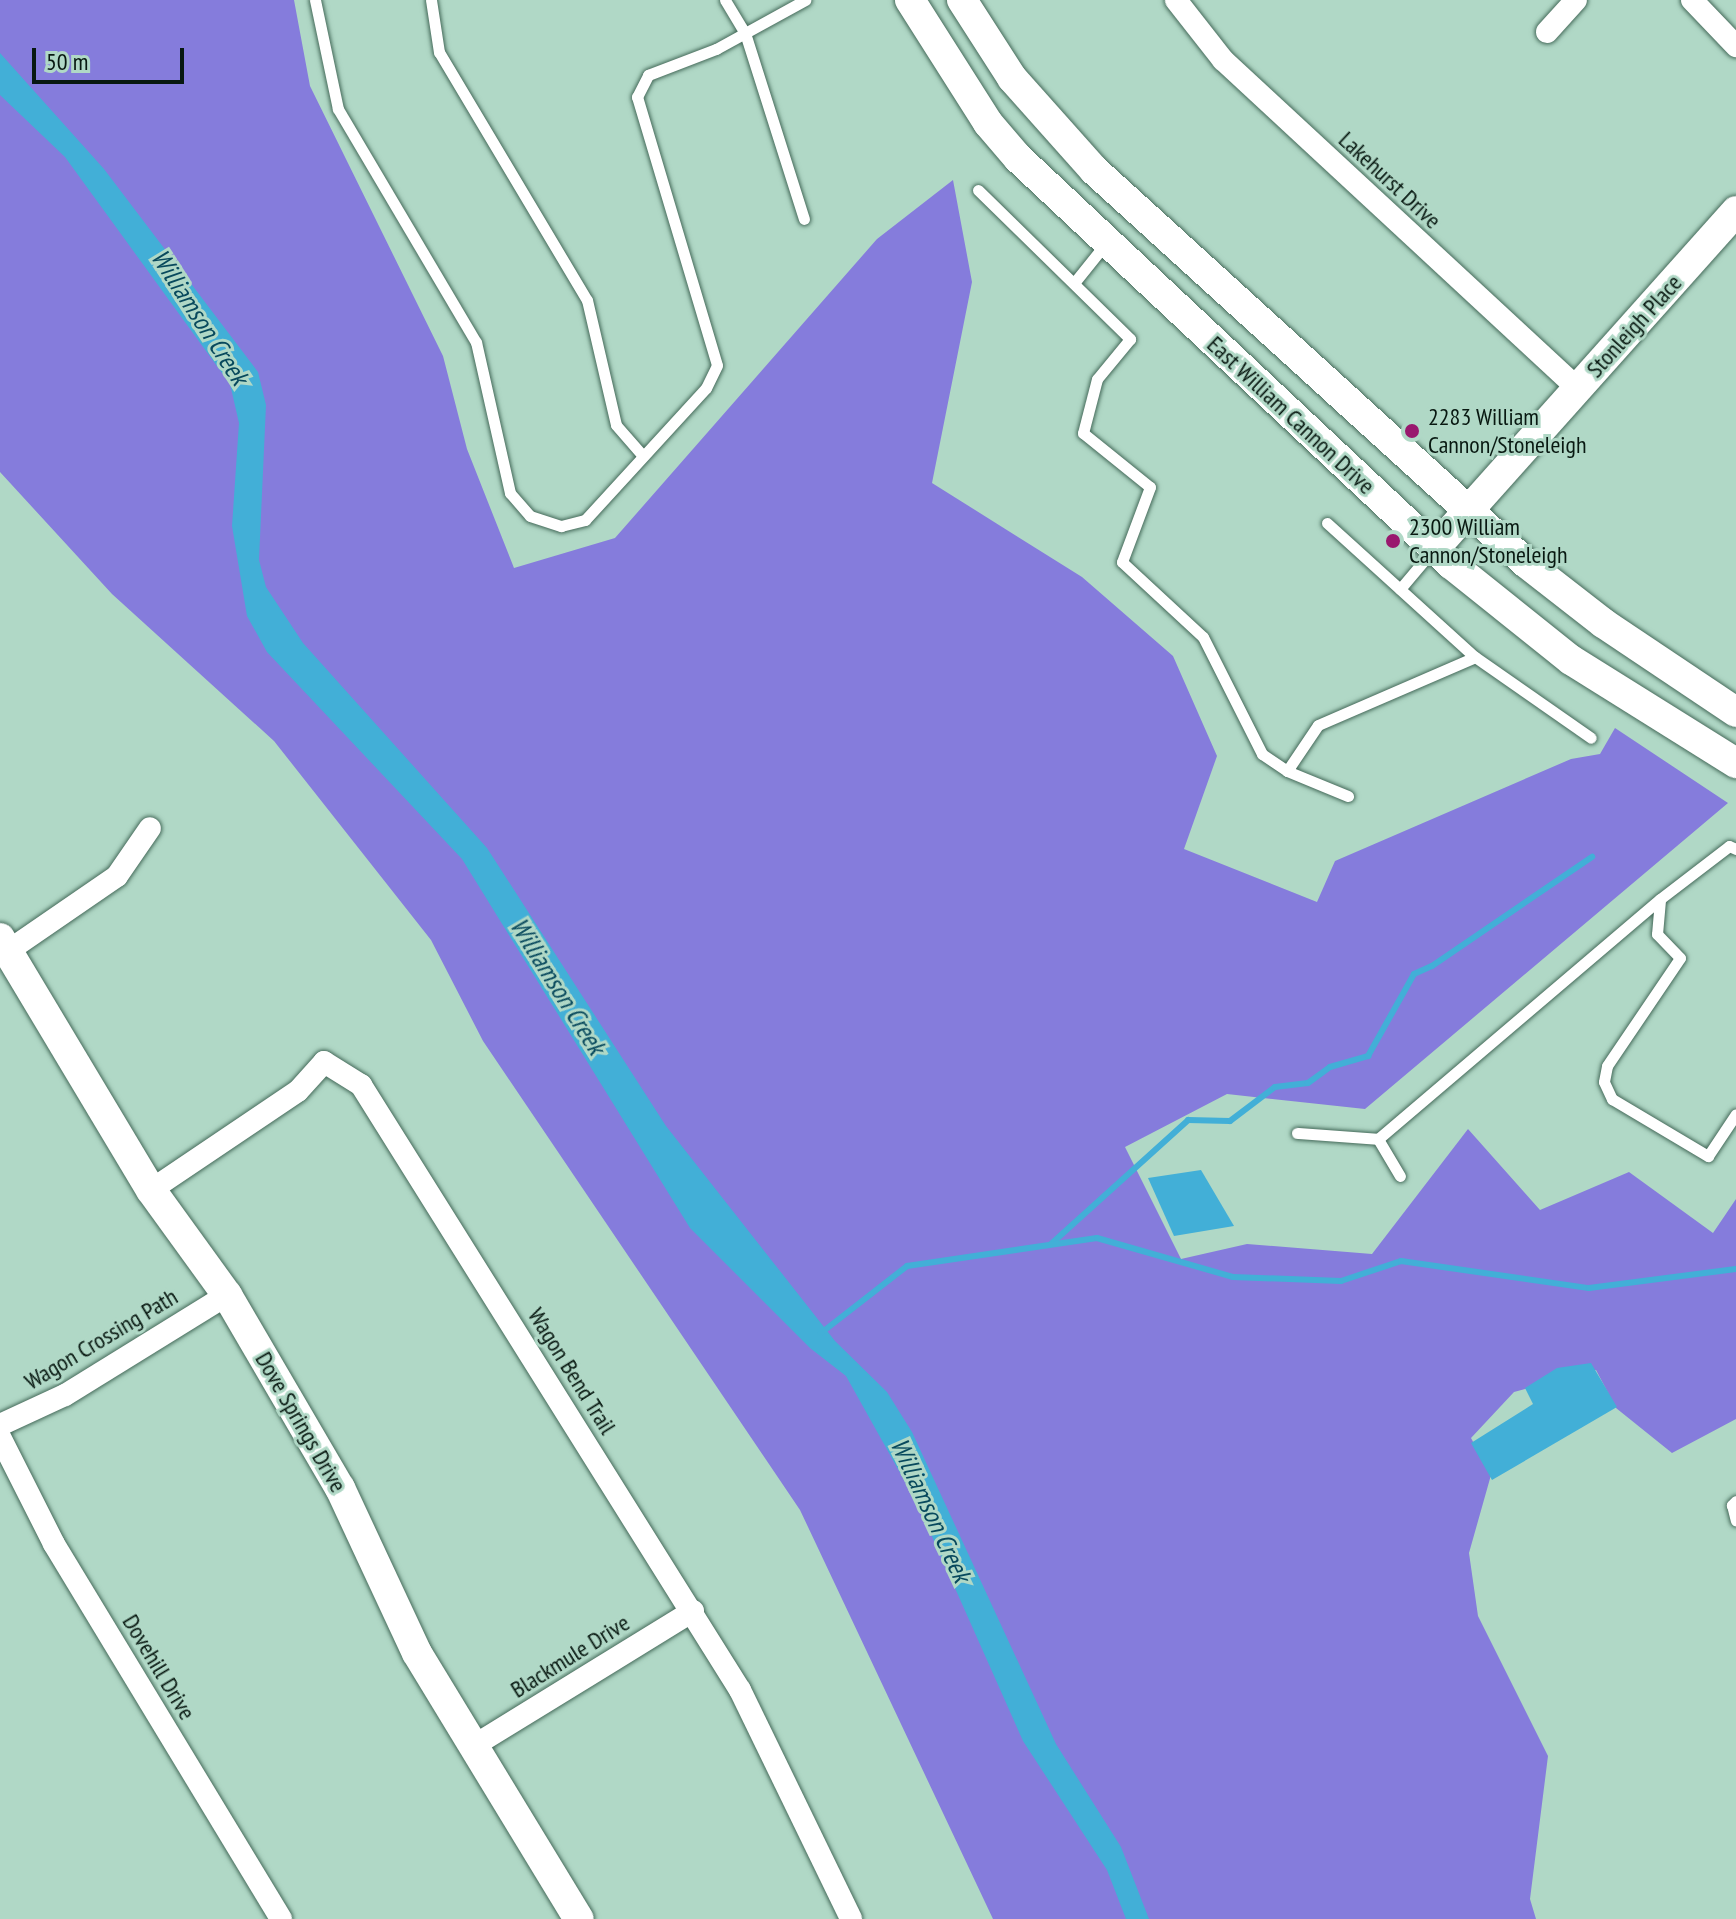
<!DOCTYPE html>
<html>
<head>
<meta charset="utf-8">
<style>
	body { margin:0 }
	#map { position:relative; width:1736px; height:1919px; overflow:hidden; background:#b0d8c6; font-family:"PT Sans Narrow",sans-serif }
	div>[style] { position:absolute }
	.forest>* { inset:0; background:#857cdc }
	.water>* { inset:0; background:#42afd7 }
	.stream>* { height:6px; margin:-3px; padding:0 3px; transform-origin:3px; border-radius:3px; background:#42afd7 }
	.roads { filter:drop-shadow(0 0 2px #456a5a) drop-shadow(0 0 2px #456a5a) }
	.lane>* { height:11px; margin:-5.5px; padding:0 5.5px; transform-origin:5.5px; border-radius:5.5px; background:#fff }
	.street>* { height:22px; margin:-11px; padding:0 11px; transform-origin:11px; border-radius:11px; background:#fff }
	.secondary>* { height:30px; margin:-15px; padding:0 15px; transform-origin:15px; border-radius:15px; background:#fff }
	.dots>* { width:22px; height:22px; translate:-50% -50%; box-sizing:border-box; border:4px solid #b0d8c6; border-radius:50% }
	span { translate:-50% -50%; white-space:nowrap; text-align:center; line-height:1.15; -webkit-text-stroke:6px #b0d8c6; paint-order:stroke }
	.street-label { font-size:24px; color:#081811 }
	.poi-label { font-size:24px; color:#081811 }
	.left { translate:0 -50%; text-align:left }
	.water-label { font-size:26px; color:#08495d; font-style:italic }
	.scale { position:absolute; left:32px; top:48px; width:152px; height:36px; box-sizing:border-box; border:4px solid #081811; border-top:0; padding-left:10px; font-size:24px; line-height:28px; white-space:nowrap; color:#081811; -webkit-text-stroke:6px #b0d8c6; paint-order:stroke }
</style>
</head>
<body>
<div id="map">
	<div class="forest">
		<i style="clip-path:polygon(0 0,294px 0,310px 86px,443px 356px,467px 449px,514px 568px,615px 538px,877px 239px,953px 180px,972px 282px,932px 483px,1082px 577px,1173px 656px,1217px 756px,1184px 849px,1317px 902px,1335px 861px,1571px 759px,1600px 754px,1615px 728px,1728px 803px,1365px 1109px,1227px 1094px,1125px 1147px,1181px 1259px,1247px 1244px,1372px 1254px,1468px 1129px,1540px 1210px,1629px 1172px,1713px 1233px,1736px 1199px,1736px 1419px,1672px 1453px,1616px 1408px,1596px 1370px,1514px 1392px,1471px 1438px,1491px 1475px,1469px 1553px,1478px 1616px,1548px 1756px,1530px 1899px,1536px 1919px,993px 1919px,800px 1510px,483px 1041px,431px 940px,274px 741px,112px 594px,0 472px)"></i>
	</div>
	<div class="water">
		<i style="clip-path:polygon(0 53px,104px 169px,258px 372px,266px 405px,259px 560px,266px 587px,303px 643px,487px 848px,666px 1126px,835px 1341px,887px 1392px,912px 1432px,1056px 1744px,1121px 1847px,1149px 1919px,1126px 1919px,1107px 1870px,1023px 1741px,918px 1505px,846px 1376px,810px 1348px,690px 1228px,462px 859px,267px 652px,247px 616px,232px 526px,239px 423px,230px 384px,65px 157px,0 95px)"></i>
		<i style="clip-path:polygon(1201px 1170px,1234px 1226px,1174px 1236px,1148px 1178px)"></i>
		<i style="clip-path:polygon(1591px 1363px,1617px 1407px,1492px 1480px,1471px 1443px,1533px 1404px,1525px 1388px,1557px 1368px)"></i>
	</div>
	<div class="stream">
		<i style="left:1051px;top:1244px;width:185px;rotate:-42.1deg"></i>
		<i style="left:1188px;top:1120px;width:42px;rotate:1.4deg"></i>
		<i style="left:1230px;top:1121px;width:56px;rotate:-37.1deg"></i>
		<i style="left:1275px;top:1087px;width:33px;rotate:-7deg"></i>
		<i style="left:1308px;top:1083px;width:27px;rotate:-36deg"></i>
		<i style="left:1330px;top:1067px;width:40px;rotate:-16deg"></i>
		<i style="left:1368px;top:1056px;width:94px;rotate:-60.7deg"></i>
		<i style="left:1414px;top:974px;width:20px;rotate:-24deg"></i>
		<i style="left:1432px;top:966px;width:194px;rotate:-34.3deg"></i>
		<i style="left:821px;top:1333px;width:109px;rotate:-37.9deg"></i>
		<i style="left:907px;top:1266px;width:192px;rotate:-8.4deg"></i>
		<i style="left:1097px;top:1238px;width:141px;rotate:16deg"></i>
		<i style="left:1233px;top:1277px;width:108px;rotate:2.1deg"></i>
		<i style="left:1341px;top:1281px;width:63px;rotate:-18.4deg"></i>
		<i style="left:1401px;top:1261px;width:190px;rotate:8.2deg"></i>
		<i style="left:1589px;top:1288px;width:148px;rotate:-7.4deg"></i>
	</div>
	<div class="roads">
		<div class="lane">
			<i style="left:315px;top:0;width:111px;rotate:78.1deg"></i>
			<i style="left:338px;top:109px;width:271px;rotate:59.4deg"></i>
			<i style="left:476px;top:342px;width:155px;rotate:77.3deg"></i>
			<i style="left:510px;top:493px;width:30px;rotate:49deg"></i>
			<i style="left:530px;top:516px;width:33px;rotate:18deg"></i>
			<i style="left:561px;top:526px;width:25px;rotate:-14deg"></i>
			<i style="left:585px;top:520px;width:179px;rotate:-47.5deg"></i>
			<i style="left:706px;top:388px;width:25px;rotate:-64deg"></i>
			<i style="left:717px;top:365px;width:280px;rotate:-106.6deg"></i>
			<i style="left:637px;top:97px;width:25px;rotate:-63deg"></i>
			<i style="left:648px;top:75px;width:73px;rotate:-20.9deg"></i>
			<i style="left:716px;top:49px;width:102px;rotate:-28.8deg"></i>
			<i style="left:431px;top:0;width:53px;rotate:81.3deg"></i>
			<i style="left:439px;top:52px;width:289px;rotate:59.2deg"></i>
			<i style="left:587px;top:300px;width:128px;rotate:76.9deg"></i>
			<i style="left:616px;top:425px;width:41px;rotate:48.9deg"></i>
			<i style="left:725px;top:0;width:39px;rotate:59deg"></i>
			<i style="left:745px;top:33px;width:195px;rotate:72.4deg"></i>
			<i style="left:978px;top:190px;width:213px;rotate:44.4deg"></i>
			<i style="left:1130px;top:339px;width:52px;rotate:129.5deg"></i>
			<i style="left:1097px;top:379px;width:56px;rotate:104.5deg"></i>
			<i style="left:1083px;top:433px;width:86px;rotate:38.9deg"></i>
			<i style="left:1150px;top:487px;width:80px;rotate:110.5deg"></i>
			<i style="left:1122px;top:562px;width:110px;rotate:42.8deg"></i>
			<i style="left:1203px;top:637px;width:131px;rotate:63.2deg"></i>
			<i style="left:1262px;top:754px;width:30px;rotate:34deg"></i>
			<i style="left:1287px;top:771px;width:55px;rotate:-56deg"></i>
			<i style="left:1318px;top:725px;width:171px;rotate:-23.4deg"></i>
			<i style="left:1074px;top:283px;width:51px;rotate:-51.3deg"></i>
			<i style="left:1327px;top:523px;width:200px;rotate:42.2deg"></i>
			<i style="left:1475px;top:657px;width:141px;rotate:34.9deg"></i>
			<i style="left:1400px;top:589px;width:51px;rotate:-49.8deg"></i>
			<i style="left:1287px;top:771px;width:66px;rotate:22.3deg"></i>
			<i style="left:1660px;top:900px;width:34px;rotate:95deg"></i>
			<i style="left:1657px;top:934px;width:33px;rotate:46deg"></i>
			<i style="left:1680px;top:958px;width:130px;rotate:124.1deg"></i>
			<i style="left:1607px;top:1066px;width:16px;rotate:101deg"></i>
			<i style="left:1604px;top:1082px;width:19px;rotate:65deg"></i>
			<i style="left:1612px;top:1099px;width:112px;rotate:30.7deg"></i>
			<i style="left:1708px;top:1156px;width:50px;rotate:-56.3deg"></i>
			<i style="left:1297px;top:1133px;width:81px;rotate:4.2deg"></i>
			<i style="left:1378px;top:1139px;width:370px;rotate:-40.4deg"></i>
			<i style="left:1660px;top:899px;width:87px;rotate:-37.5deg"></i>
			<i style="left:1729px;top:846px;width:8px;rotate:23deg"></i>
			<i style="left:1378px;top:1139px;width:43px;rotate:59.3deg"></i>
			<i style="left:1736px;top:1501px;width:6px;rotate:135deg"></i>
			<i style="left:1732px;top:1505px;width:16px;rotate:76deg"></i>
		</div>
		<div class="street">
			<i style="left:1176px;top:0;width:76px;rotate:51.9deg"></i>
			<i style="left:1223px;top:60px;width:484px;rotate:42.8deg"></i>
			<i style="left:1692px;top:0;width:64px;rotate:46.3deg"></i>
			<i style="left:1547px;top:32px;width:43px;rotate:-47.8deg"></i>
			<i style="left:8px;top:951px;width:132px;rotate:-34.5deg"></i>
			<i style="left:117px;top:876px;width:58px;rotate:-55.5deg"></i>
			<i style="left:151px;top:1190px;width:177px;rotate:-34deg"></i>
			<i style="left:298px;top:1091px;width:39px;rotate:-48deg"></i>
			<i style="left:324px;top:1062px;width:44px;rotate:31.9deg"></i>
			<i style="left:361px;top:1085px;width:714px;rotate:57.94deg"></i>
			<i style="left:740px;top:1690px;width:254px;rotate:64.1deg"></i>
			<i style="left:0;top:1425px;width:72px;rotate:-24.8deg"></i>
			<i style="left:65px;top:1395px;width:190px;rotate:-31.7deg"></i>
			<i style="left:0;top:1437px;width:120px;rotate:63.2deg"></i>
			<i style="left:54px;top:1544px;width:438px;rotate:58.8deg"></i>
			<i style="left:475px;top:1745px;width:256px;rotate:-31.6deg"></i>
		</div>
		<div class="secondary">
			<i style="left:910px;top:0;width:146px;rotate:57.6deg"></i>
			<i style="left:988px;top:123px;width:46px;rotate:49.4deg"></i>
			<i style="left:1018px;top:158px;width:594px;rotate:43.16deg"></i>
			<i style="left:1451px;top:564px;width:154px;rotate:38.7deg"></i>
			<i style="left:1571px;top:660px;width:195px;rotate:32deg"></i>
			<i style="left:962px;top:0;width:93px;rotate:57.3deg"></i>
			<i style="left:1012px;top:78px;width:123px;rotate:48.3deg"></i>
			<i style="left:1094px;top:170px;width:584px;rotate:42.29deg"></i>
			<i style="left:1526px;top:563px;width:98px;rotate:37.9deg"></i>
			<i style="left:1603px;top:623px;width:160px;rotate:33.8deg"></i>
			<i style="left:1435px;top:548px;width:452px;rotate:-48.2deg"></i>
			<i style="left:0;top:938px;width:294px;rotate:59.1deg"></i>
			<i style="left:151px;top:1190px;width:130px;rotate:54.1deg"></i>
			<i style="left:227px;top:1295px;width:224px;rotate:59.7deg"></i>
			<i style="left:340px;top:1488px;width:182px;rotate:65deg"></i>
			<i style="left:417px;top:1653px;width:311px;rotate:58.7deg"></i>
		</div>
	</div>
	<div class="dots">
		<i style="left:1412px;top:431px;background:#99186e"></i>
		<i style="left:1393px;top:541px;background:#99186e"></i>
	</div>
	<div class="street-label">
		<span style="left:1390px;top:180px;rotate:43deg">Lakehurst Drive</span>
		<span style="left:1634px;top:326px;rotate:-48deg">Stonleigh Place</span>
		<span style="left:1291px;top:415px;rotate:43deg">East William Cannon Drive</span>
		<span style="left:101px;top:1339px;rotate:-31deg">Wagon Crossing Path</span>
		<span style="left:572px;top:1371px;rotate:58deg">Wagon Bend Trail</span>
		<span style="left:301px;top:1422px;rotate:60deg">Dove Springs Drive</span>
		<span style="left:570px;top:1656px;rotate:-32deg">Blackmule Drive</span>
		<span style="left:159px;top:1667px;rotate:59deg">Dovehill Drive</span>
	</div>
	<div class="poi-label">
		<span class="left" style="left:1428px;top:431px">2283 William<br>Cannon/Stoneleigh</span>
		<span class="left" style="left:1409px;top:541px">2300 William<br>Cannon/Stoneleigh</span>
	</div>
	<div class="water-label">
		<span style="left:200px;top:317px;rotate:57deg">Williamson Creek</span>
		<span style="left:558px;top:986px;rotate:58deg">Williamson Creek</span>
		<span style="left:931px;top:1510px;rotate:65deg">Williamson Creek</span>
	</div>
	<div class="scale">50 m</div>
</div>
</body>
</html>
